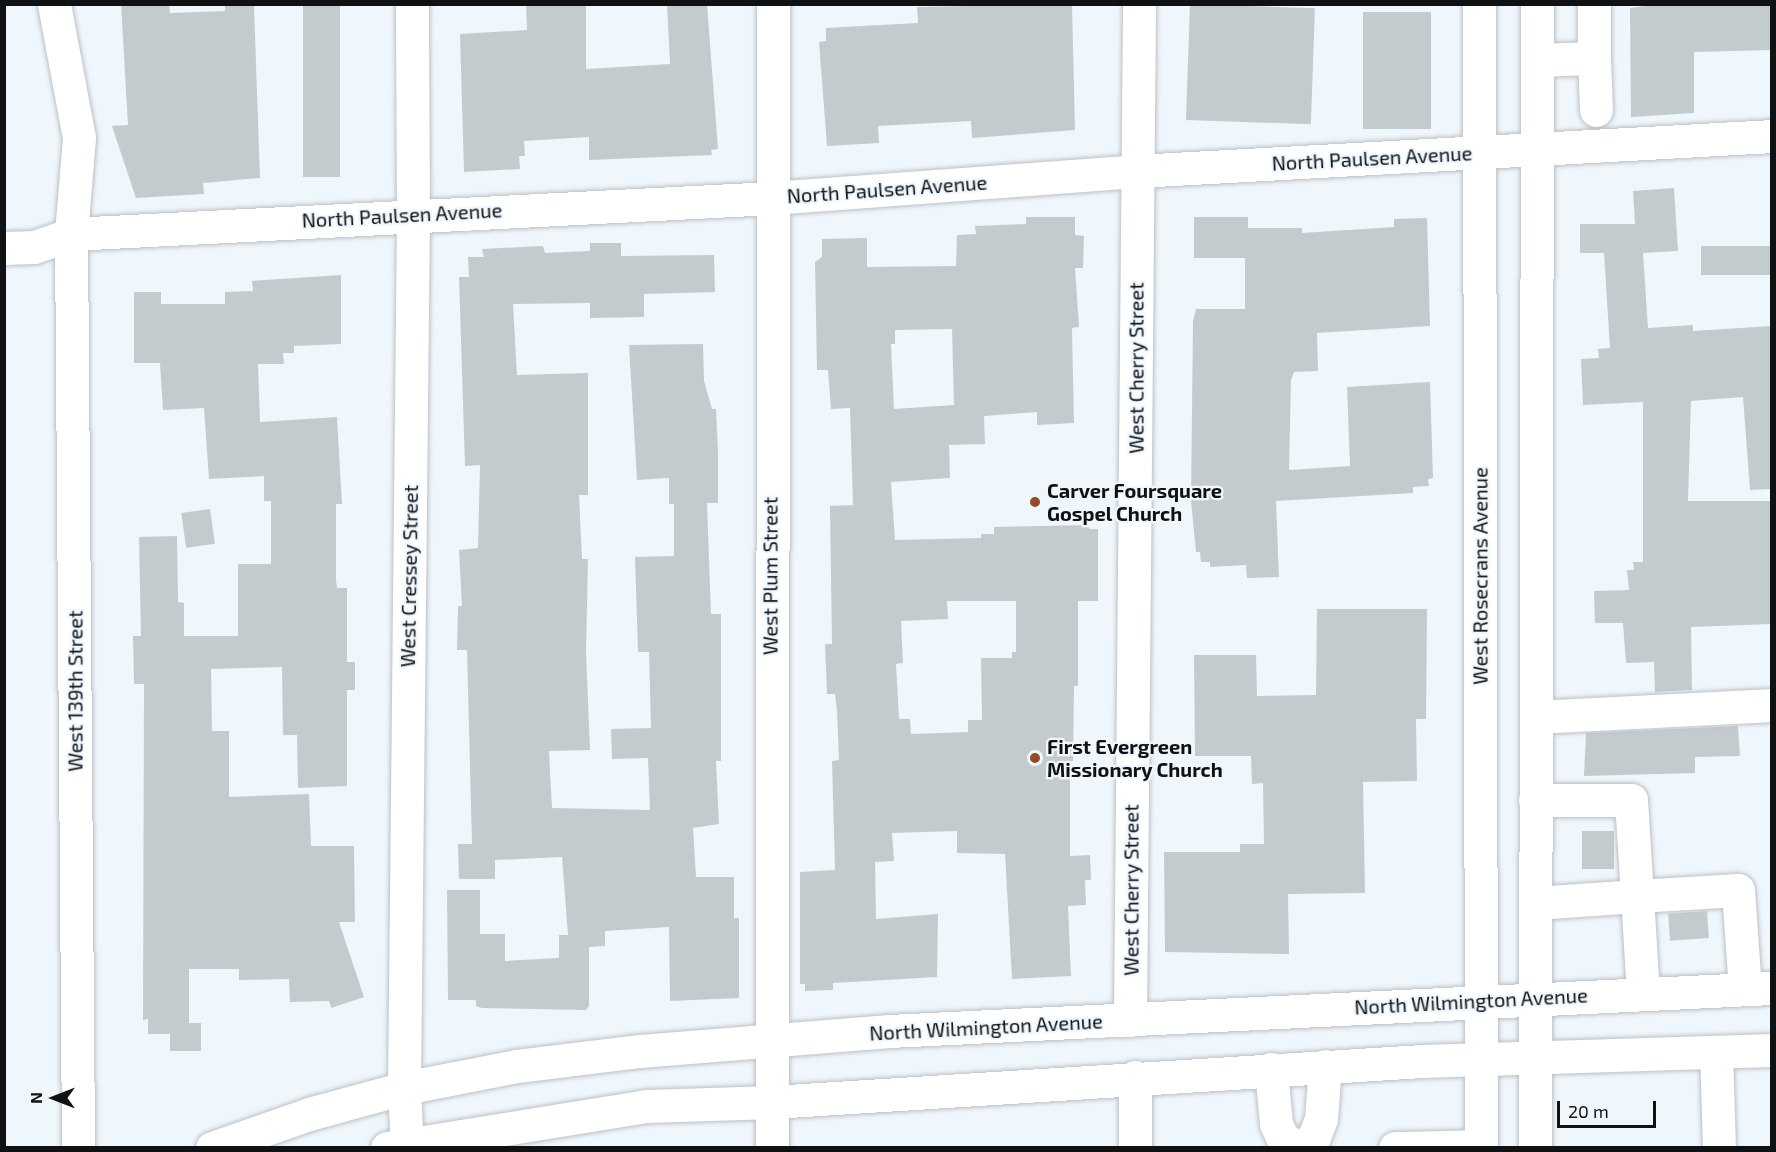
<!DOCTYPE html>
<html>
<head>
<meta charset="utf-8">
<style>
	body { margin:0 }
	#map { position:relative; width:1776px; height:1152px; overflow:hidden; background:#f0f7fc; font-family:"Exo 2",sans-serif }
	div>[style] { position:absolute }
	.building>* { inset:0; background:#c4cbcf; transform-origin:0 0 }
	.roads { filter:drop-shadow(0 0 2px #bbc1c5) drop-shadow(0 0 2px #bbc1c5) }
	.minor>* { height:33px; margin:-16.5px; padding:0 16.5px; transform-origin:16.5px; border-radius:16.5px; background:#fff }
	.major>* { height:33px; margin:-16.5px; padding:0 16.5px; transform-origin:16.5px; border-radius:16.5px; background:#fff }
	.dots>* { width:16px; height:16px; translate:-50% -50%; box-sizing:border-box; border:3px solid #f0f7fc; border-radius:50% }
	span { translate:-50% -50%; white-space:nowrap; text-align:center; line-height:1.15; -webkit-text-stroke:4.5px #f0f7fc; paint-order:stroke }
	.street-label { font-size:20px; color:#0f1113 }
	.poi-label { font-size:20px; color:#0f1113; font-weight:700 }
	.left { translate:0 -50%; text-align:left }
	.frame { position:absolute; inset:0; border:6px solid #0f1113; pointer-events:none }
	.north { position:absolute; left:24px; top:1068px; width:60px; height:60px; -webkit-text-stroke:4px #f0f7fc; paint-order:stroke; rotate:270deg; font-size:16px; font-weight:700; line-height:24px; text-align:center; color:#0f1113 }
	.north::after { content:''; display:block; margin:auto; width:21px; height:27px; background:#0f1113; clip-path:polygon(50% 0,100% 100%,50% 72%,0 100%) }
	.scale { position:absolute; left:1557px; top:1101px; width:99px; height:27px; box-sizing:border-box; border:3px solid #0f1113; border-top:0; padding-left:8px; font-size:18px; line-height:21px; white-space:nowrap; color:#0f1113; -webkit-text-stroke:4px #f0f7fc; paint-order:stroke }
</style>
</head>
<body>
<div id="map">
	<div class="building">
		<i style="clip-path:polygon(121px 4px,169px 4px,170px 13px,225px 11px,225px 6px,254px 6px,260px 178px,203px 183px,204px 194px,136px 198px,112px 126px,128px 125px)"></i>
		<i style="left:303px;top:4px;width:37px;height:173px"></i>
		<i style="clip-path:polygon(526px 4px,586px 4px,586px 69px,670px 64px,667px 4px,707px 4px,718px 149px,711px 150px,712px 155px,589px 160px,589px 137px,524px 141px,525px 156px,519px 156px,520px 169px,464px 172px,460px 34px,527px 30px)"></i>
		<i style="clip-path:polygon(1072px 4px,1075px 130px,972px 138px,971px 121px,878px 126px,879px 143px,827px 146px,819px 42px,826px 41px,826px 28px,918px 23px,917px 7px)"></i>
		<i style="left:1190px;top:4px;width:125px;height:116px;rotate:2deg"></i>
		<i style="clip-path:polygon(1660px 4px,1772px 4px,1772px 50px,1694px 52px,1694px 113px,1631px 117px,1630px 8px)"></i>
		<i style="left:1431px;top:12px;width:117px;height:68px;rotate:90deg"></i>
		<i style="clip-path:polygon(1674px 188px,1678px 251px,1643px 253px,1648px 328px,1693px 325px,1693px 331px,1772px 326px,1772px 489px,1750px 490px,1743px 397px,1691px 401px,1688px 501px,1772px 501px,1772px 624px,1691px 627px,1692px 690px,1655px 692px,1654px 662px,1626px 663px,1623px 623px,1595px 623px,1594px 591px,1629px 590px,1627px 570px,1634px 570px,1633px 562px,1643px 562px,1643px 402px,1583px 405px,1581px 359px,1599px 358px,1598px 349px,1610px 348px,1604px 253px,1580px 253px,1580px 224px,1635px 224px,1633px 191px)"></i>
		<i style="clip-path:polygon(evenodd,1026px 217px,1075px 217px,1075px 235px,1084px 236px,1083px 268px,1075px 268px,1079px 327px,1072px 328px,1074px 423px,1037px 425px,1037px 412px,984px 416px,985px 444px,949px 445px,950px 478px,891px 482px,895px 540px,981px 538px,981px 534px,994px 534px,994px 527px,1089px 525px,1089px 529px,1098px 529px,1098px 601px,1078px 601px,1078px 686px,1074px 686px,1073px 761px,1070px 761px,1070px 856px,1090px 855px,1091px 880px,1085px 880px,1086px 905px,1068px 906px,1071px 976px,1012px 979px,1005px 854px,957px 853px,957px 831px,892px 833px,894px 861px,875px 862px,876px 919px,938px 914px,937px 977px,833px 983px,833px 990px,805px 991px,805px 984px,800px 984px,800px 872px,835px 870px,832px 761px,839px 760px,837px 710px,835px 694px,827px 694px,825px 644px,832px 644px,830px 506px,853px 505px,850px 408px,831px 409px,828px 370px,817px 370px,815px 262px,822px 257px,822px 239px,867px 238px,867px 267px,956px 266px,957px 235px,976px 234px,975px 226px,1026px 224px,1026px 217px,952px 329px,954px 405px,894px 409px,891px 344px,895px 344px,895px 330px,952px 329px,1026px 217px,947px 601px,1016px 601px,1016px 652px,1012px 652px,1012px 658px,981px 658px,982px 720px,968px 720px,968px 732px,911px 734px,910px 719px,899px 719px,896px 664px,903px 663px,901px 621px,948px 619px,947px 601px)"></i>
		<i style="clip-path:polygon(1194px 217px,1248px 217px,1248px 228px,1302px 228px,1302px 233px,1394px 227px,1394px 219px,1427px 218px,1430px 326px,1317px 333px,1318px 371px,1294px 372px,1291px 380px,1289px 470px,1350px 466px,1347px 387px,1430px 382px,1433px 478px,1428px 479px,1429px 486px,1413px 487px,1413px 493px,1276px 501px,1279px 577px,1247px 578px,1246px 565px,1210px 567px,1210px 562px,1201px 562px,1200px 552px,1196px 552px,1191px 501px,1193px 321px,1196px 309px,1245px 309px,1245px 258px,1194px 258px)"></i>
		<i style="clip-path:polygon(590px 243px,621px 243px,621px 256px,714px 255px,715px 292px,644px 294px,644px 317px,590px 318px,590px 303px,513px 304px,517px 375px,588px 373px,588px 495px,579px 495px,582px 559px,588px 559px,586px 653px,590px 750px,549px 751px,552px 808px,650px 810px,648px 758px,612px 759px,611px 729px,651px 728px,649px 652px,638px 652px,635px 557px,674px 556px,674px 504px,669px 504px,669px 478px,637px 480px,629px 345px,703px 344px,704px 381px,712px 409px,716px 409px,718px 452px,718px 503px,707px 503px,711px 614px,721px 614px,721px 761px,716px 761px,719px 824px,693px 828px,696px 877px,734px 877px,734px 918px,739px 918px,739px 998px,670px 1001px,669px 927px,605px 931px,605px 946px,589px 947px,589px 1006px,586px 1010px,482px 1008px,476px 1006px,476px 1000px,448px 1000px,447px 890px,480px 890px,480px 934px,505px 934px,505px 961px,559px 958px,559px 935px,568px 935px,562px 857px,495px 860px,495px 879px,459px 879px,458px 844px,472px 844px,467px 650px,457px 650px,458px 606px,462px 606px,459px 550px,478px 548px,480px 465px,465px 466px,459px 277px,469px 277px,468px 257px,484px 257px,482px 249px,543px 246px,545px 253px,590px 251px)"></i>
		<i style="left:1772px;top:246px;width:29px;height:71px;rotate:90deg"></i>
		<i style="clip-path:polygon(341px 275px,341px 344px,294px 346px,294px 353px,283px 353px,284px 364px,258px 364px,260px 422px,337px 417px,342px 504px,336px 504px,336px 580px,337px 588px,347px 588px,347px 662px,355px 662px,355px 690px,347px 690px,347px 786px,298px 788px,297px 735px,283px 735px,282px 667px,211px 669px,212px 731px,229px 731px,229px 797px,309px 794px,311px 846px,354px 846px,355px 922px,339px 922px,364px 997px,331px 1008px,329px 1001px,290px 1002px,289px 979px,239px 980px,239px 969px,189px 969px,189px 1023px,201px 1023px,201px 1051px,170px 1051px,170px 1034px,148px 1034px,148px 1019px,143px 1020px,144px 684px,134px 684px,133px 636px,141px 636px,139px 537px,177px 536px,178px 602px,184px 603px,184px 636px,238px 636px,238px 564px,271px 564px,271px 501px,264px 501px,264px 476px,209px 479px,204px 408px,163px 410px,160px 363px,134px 363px,134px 292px,161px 292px,161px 304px,225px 304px,225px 292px,253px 291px,252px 281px)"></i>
		<i style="left:210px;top:509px;width:35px;height:29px;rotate:82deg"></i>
		<i style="clip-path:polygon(1317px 609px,1427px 609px,1426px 719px,1416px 719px,1417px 781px,1363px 782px,1365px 893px,1288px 894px,1289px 954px,1165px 952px,1164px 852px,1240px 852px,1240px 844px,1264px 844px,1263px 783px,1252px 784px,1251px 756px,1195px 756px,1194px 655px,1256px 655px,1257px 696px,1316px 695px)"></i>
		<i style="clip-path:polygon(1738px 726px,1740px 756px,1695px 757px,1695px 773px,1584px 776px,1586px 733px)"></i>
		<i style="left:1582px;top:831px;width:32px;height:38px"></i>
		<i style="left:1707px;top:911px;width:27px;height:39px;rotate:86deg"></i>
	</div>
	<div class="roads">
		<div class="minor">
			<i style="left:54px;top:4px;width:136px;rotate:79.4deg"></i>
			<i style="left:79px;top:138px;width:96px;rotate:94.8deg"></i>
			<i style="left:71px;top:234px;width:914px;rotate:89.56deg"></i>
			<i style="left:1594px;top:4px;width:54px;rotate:90deg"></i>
			<i style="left:1537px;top:60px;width:57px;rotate:-2deg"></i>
			<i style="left:1594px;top:58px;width:52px;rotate:87.8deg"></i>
			<i style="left:4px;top:248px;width:30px;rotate:-2deg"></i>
			<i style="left:34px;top:247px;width:39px;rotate:-19deg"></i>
			<i style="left:71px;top:234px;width:701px;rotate:-2.94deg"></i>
			<i style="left:771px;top:198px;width:367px;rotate:-4.2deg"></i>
			<i style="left:1137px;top:171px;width:636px;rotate:-3.15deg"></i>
			<i style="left:1536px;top:717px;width:236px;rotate:-2.9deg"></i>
			<i style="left:1535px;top:800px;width:96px"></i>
			<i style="left:1631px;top:800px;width:96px;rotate:86.4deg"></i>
			<i style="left:1637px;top:896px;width:101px;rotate:-3.4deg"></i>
			<i style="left:1738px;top:890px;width:99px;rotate:86deg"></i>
			<i style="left:1535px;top:903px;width:102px;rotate:-3.9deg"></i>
			<i style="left:1637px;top:896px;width:97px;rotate:86.5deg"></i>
			<i style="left:1130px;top:1020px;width:1016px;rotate:-89.49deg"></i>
			<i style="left:1716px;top:1052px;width:96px;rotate:88.2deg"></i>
			<i style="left:1271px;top:1069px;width:55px;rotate:84.8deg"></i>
			<i style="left:1276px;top:1124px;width:14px;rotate:65deg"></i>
			<i style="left:1282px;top:1137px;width:18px;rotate:38deg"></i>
			<i style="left:1135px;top:1077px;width:71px;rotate:90deg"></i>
			<i style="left:407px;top:1148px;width:60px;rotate:-92.9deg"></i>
			<i style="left:404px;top:1088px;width:874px;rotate:-89.41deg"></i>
			<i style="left:413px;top:214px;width:210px;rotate:-90.3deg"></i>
			<i style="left:772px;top:1148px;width:1144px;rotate:-89.95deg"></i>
			<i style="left:1301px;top:1148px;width:17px;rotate:-40deg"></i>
			<i style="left:1314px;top:1137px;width:19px;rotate:-69deg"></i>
			<i style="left:1321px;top:1119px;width:53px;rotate:-85.7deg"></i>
			<i style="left:1395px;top:1148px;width:86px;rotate:-1.3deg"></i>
		</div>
		<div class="major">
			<i style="left:1479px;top:4px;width:1144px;rotate:89.9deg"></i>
			<i style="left:212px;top:1148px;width:103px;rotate:-19.3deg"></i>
			<i style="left:309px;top:1114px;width:98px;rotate:-15.3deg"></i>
			<i style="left:404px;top:1088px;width:115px;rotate:-11deg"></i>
			<i style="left:517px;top:1066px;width:124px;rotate:-7deg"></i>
			<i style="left:640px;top:1051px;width:250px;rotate:-4.6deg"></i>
			<i style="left:889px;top:1031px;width:884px;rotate:-2.79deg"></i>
			<i style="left:387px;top:1148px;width:263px;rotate:-9.2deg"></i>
			<i style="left:647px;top:1106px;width:125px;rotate:-1.8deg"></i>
			<i style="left:772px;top:1102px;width:651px;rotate:-3.61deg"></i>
			<i style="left:1422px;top:1061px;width:350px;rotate:-1.8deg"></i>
			<i style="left:1535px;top:1148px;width:1144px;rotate:-89.9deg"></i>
		</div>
	</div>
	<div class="dots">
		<i style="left:1035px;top:502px;background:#924b26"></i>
		<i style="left:1035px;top:758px;background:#924b26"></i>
	</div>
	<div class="street-label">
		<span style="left:1372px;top:158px;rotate:-3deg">North Paulsen Avenue</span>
		<span style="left:887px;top:189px;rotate:-4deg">North Paulsen Avenue</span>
		<span style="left:402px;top:215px;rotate:-3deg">North Paulsen Avenue</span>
		<span style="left:1136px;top:368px;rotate:-90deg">West Cherry Street</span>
		<span style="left:409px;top:576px;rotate:-89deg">West Cressey Street</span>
		<span style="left:770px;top:576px;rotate:-90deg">West Plum Street</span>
		<span style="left:1480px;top:576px;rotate:-90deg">West Rosecrans Avenue</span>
		<span style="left:75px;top:691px;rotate:-90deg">West 139th Street</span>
		<span style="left:1131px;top:890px;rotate:-90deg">West Cherry Street</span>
		<span style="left:1471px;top:1001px;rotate:-3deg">North Wilmington Avenue</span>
		<span style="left:986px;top:1027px;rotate:-3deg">North Wilmington Avenue</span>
	</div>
	<div class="poi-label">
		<span class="left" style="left:1047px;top:502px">Carver Foursquare<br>Gospel Church</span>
		<span class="left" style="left:1047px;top:758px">First Evergreen<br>Missionary Church</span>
	</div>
	<div class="frame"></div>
	<div class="north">N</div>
	<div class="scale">20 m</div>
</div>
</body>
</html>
